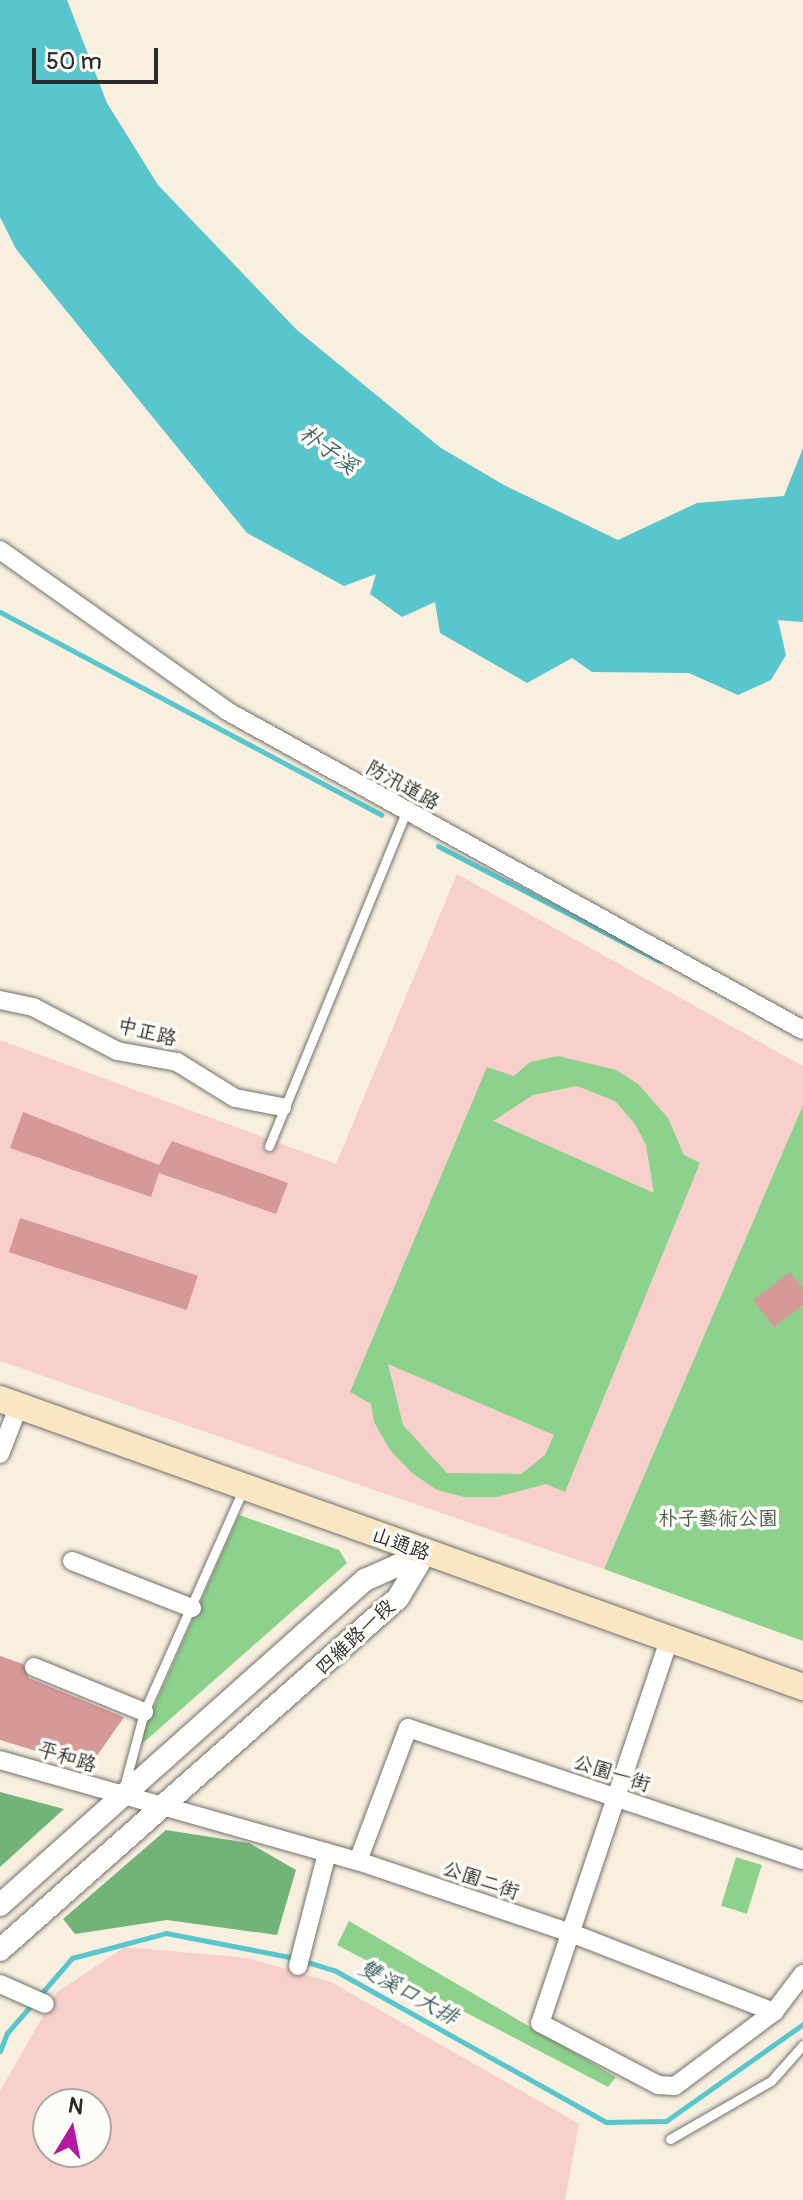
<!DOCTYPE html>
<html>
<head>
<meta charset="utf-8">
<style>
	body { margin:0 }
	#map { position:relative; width:803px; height:2200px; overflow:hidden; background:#f8efdf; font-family:Pangolin,"LXGW WenKai TC",sans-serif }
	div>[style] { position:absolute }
	.built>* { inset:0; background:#f7d0cc }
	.green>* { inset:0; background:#8dd28c; transform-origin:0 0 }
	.forest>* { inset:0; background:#72b478 }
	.water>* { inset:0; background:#58c6cc }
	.stream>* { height:5px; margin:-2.5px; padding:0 2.5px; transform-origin:2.5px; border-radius:2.5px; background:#58c6cc }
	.building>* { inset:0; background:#d59997; transform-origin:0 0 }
	.roads { filter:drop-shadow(0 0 2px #73706a) drop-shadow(0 0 2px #73706a) }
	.service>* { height:9px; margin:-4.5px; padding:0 4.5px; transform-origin:4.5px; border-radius:4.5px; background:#fff }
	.minor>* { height:18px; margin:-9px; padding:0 9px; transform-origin:9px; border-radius:9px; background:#fff }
	.tertiary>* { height:22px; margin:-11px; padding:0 11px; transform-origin:11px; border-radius:11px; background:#fff }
	.secondary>* { height:26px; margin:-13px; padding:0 13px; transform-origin:13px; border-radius:13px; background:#fbe6c3 }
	span { translate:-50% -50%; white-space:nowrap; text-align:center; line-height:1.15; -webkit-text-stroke:7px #fdfcf7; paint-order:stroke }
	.street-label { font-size:20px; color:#2b2b2b }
	.park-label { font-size:20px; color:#485d48 }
	.water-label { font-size:22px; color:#3b6163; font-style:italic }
	.north { position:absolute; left:32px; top:2088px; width:80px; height:80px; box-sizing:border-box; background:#fdfcf7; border:2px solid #a9a8a5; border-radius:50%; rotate:10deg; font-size:22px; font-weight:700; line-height:32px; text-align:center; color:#2b2b2b }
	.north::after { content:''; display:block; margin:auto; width:28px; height:36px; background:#b5179e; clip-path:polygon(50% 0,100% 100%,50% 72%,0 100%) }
	.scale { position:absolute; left:32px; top:48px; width:126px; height:36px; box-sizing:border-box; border:4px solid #2b2b2b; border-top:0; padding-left:10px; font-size:24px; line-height:28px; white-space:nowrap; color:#2b2b2b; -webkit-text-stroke:6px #fdfcf7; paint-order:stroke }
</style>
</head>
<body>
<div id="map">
	<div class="built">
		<i style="clip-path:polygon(457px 874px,803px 1066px,803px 1105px,604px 1569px,0 1361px,0 1040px,336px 1164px)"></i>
		<i style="clip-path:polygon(evenodd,125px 1947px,248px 1958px,331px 1982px,579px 2124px,565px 2200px,0 2200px,0 2091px,57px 1992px,125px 1947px,48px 2104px,96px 2104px,96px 2152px,48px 2152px,48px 2104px)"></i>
	</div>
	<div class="green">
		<i style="clip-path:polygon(evenodd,558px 1056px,616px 1070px,638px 1084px,668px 1118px,684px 1155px,700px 1163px,565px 1492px,546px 1484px,497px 1497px,464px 1497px,437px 1490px,412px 1473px,390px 1450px,374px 1422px,371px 1404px,350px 1392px,487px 1067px,514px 1076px,530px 1062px,558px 1056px,577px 1086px,615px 1101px,635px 1124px,646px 1145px,654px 1193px,493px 1121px,533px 1095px,577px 1086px,558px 1056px,388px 1364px,554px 1435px,545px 1455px,521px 1474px,447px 1473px,403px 1425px,388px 1364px)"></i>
		<i style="clip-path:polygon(803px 1105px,803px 1641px,604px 1569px)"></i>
		<i style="clip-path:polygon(239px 1515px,339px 1550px,347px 1563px,135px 1750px)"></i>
		<i style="left:736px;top:1857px;width:27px;height:51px;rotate:17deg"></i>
		<i style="clip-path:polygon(349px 1921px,616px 2077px,608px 2087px,337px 1945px)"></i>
	</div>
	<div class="forest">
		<i style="clip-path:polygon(0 1792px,64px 1809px,0 1867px)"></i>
		<i style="clip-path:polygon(166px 1830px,249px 1843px,296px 1870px,277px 1935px,167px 1920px,75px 1934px,63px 1919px)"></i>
	</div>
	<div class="water">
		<i style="clip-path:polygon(0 0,67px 0,107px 103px,158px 185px,297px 330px,441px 448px,504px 485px,618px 540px,697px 503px,784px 496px,803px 448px,803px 622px,778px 620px,786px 655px,771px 680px,738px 695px,689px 673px,592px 672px,572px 658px,527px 683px,440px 633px,435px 602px,402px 617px,370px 594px,376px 574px,344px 586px,247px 533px,16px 249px,0 217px)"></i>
	</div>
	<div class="stream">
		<i style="left:0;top:612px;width:432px;rotate:28deg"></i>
		<i style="left:438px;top:846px;width:250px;rotate:27.4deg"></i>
		<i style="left:304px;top:1961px;width:31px;rotate:17deg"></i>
		<i style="left:334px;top:1970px;width:312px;rotate:29.2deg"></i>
		<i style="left:606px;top:2122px;width:60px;rotate:-1deg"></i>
		<i style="left:666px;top:2121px;width:168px;rotate:-35.3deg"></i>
		<i style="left:40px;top:1995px;width:49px;rotate:-49.1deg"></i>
		<i style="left:72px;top:1958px;width:97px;rotate:-14.9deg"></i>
		<i style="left:166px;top:1933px;width:131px;rotate:11deg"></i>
		<i style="left:0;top:2051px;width:19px;rotate:-69deg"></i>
		<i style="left:7px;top:2033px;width:40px;rotate:-49deg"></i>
	</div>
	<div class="building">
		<i style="clip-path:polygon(23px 1112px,159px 1165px,172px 1141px,288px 1183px,276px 1214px,159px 1173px,151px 1197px,10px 1148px)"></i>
		<i style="left:20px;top:1218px;width:187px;height:36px;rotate:18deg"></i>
		<i style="clip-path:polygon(790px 1272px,803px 1288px,803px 1305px,774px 1327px,753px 1300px)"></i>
		<i style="clip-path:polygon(0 1656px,23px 1664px,29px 1678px,124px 1717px,89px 1767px,0 1740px)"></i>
	</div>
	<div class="roads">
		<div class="service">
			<i style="left:269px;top:1146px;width:361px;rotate:-67.7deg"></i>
			<i style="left:123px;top:1791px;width:82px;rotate:-75.1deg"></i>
			<i style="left:144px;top:1712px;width:243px;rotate:-66deg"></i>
			<i style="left:670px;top:2139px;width:116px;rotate:-29.9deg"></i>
			<i style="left:771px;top:2081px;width:48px;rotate:-48.4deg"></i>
		</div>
		<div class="minor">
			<i style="left:0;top:550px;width:278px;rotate:35.3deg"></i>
			<i style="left:227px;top:711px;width:658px;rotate:28.98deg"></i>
			<i style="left:0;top:1000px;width:34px;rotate:12deg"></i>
			<i style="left:33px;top:1007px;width:95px;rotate:27.6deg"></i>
			<i style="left:117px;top:1051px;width:61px;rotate:10.4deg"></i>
			<i style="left:177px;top:1062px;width:68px;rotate:31.8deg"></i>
			<i style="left:235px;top:1098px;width:48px;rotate:10.8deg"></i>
			<i style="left:0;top:1454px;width:53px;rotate:-68.8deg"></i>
			<i style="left:72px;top:1561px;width:129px;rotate:21.4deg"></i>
			<i style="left:669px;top:1640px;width:404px;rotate:108.6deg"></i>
			<i style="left:540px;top:2023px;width:133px;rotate:27.7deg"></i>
			<i style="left:658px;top:2085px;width:17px;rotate:3deg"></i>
			<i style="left:675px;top:2086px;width:124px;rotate:-36.8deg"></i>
			<i style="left:34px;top:1667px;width:119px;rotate:22.2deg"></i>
			<i style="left:0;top:1760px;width:372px;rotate:15.8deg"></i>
			<i style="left:358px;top:1861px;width:225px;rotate:18.7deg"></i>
			<i style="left:571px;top:1933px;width:218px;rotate:21.3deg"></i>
			<i style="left:774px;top:2012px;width:48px;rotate:-52.7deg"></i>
			<i style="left:358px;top:1861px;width:142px;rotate:-69.4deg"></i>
			<i style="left:408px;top:1728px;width:416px;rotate:18.5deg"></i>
			<i style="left:298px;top:1966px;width:117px;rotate:-75.6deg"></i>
			<i style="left:0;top:1984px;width:49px;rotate:24deg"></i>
		</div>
		<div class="tertiary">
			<i style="left:0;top:1905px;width:489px;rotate:-41.7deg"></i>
			<i style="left:365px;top:1580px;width:66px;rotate:-24.2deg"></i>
			<i style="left:0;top:1950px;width:531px;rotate:-41.49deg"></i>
			<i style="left:398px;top:1598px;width:52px;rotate:-59deg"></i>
		</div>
		<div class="secondary">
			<i style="left:0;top:1399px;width:853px;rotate:19.73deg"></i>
		</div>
	</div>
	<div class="street-label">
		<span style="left:403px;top:785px;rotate:29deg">防汛道路</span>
		<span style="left:147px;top:1032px;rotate:14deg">中正路</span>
		<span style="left:401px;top:1544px;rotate:20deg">山通路</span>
		<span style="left:355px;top:1637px;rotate:-43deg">四維路一段</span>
		<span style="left:67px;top:1757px;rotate:17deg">平和路</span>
		<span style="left:612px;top:1773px;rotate:18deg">公園一街</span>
		<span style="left:481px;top:1880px;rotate:19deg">公園二街</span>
	</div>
	<div class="park-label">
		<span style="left:718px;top:1518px">朴子藝術公園</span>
	</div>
	<div class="water-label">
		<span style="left:328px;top:450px;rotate:37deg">朴子溪</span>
		<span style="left:408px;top:1993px;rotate:29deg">雙溪口大排</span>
	</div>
	<div class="north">N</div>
	<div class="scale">50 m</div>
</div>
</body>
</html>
